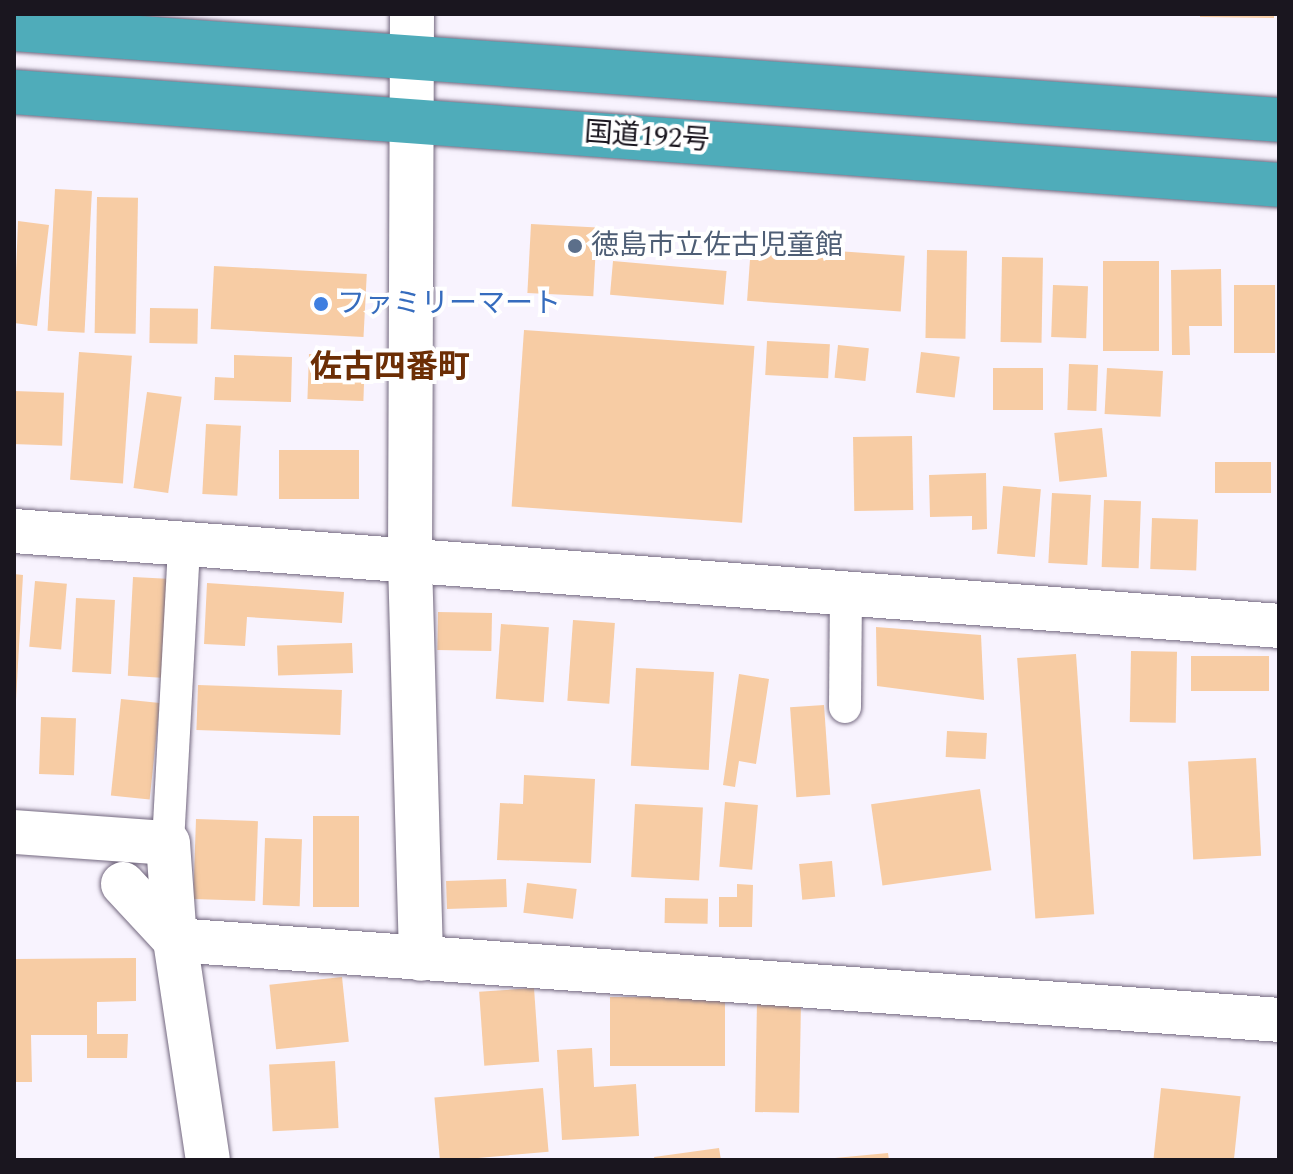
<!DOCTYPE html>
<html>
<head>
<meta charset="utf-8">
<style>
	body { margin:0 }
	#map { position:relative; width:1293px; height:1174px; overflow:hidden; background:#f8f3fe; font-family:Spectral,"Noto Sans JP",serif }
	div>[style] { position:absolute }
	.building>* { inset:0; background:#f7cca4; transform-origin:0 0 }
	.roads { filter:drop-shadow(0 0 2px #73687f) drop-shadow(0 0 2px #73687f) }
	.service>* { height:32px; margin:-16px; padding:0 16px; transform-origin:16px; border-radius:16px; background:#fff }
	.minor>* { height:44px; margin:-22px; padding:0 22px; transform-origin:22px; border-radius:22px; background:#fff }
	.trunk>* { height:44px; margin:-22px; padding:0 22px; transform-origin:22px; border-radius:22px; background:#4facba }
	.dots>* { width:22px; height:22px; translate:-50% -50%; box-sizing:border-box; border:4px solid #fff; border-radius:50% }
	span { translate:-50% -50%; white-space:nowrap; text-align:center; line-height:1.15; -webkit-text-stroke:8px #fff; paint-order:stroke }
	.street-label { font-size:28px; color:#1a161f }
	.service-label { font-size:28px; color:#4e5e75 }
	.left { translate:0 -50%; text-align:left }
	.shop-label { font-size:28px; color:#366cbe }
	.quarter-label { font-size:32px; color:#6c2e05; font-weight:700 }
	.frame { position:absolute; inset:0; border:16px solid #1a161f; pointer-events:none }
</style>
</head>
<body>
<div id="map">
	<div class="building">
		<i style="clip-path:polygon(1200px 14px,1274px 14px,1274px 18px,1200px 17px)"></i>
		<i style="left:55px;top:189px;width:37px;height:142px;rotate:3deg"></i>
		<i style="left:97px;top:197px;width:41px;height:136px;rotate:1deg"></i>
		<i style="clip-path:polygon(18px 221px,49px 225px,37px 326px,14px 323px)"></i>
		<i style="left:531px;top:224px;width:66px;height:69px;rotate:3deg"></i>
		<i style="left:751px;top:245px;width:154px;height:56px;rotate:4deg"></i>
		<i style="left:927px;top:250px;width:40px;height:88px;rotate:1deg"></i>
		<i style="left:1002px;top:257px;width:41px;height:85px;rotate:1deg"></i>
		<i style="left:613px;top:261px;width:114px;height:34px;rotate:5deg"></i>
		<i style="left:1103px;top:261px;width:56px;height:90px"></i>
		<i style="left:214px;top:266px;width:153px;height:63px;rotate:3deg"></i>
		<i style="clip-path:polygon(1221px 269px,1222px 326px,1189px 326px,1190px 355px,1172px 355px,1171px 270px)"></i>
		<i style="left:1053px;top:285px;width:35px;height:52px;rotate:2deg"></i>
		<i style="left:1234px;top:285px;width:41px;height:68px"></i>
		<i style="left:150px;top:308px;width:48px;height:35px;rotate:1deg"></i>
		<i style="left:524px;top:330px;width:231px;height:177px;rotate:4deg"></i>
		<i style="left:767px;top:341px;width:63px;height:34px;rotate:3deg"></i>
		<i style="left:838px;top:345px;width:31px;height:33px;rotate:6deg"></i>
		<i style="left:79px;top:352px;width:53px;height:128px;rotate:4deg"></i>
		<i style="left:921px;top:352px;width:39px;height:41px;rotate:7deg"></i>
		<i style="left:309px;top:354px;width:56px;height:45px;rotate:2deg"></i>
		<i style="clip-path:polygon(234px 355px,292px 357px,291px 402px,214px 400px,215px 377px,234px 378px)"></i>
		<i style="left:1069px;top:364px;width:29px;height:46px;rotate:2deg"></i>
		<i style="left:1043px;top:368px;width:42px;height:50px;rotate:90deg"></i>
		<i style="left:1107px;top:368px;width:56px;height:46px;rotate:3deg"></i>
		<i style="left:14px;top:391px;width:50px;height:53px;rotate:2deg"></i>
		<i style="left:147px;top:392px;width:35px;height:97px;rotate:8deg"></i>
		<i style="left:206px;top:424px;width:35px;height:70px;rotate:3deg"></i>
		<i style="left:1102px;top:428px;width:49px;height:48px;rotate:84deg"></i>
		<i style="left:912px;top:436px;width:74px;height:59px;rotate:89deg"></i>
		<i style="left:279px;top:450px;width:80px;height:49px"></i>
		<i style="left:1215px;top:462px;width:56px;height:31px"></i>
		<i style="clip-path:polygon(986px 473px,987px 529px,972px 530px,972px 516px,930px 517px,929px 475px)"></i>
		<i style="left:1003px;top:486px;width:38px;height:68px;rotate:5deg"></i>
		<i style="left:1052px;top:493px;width:39px;height:70px;rotate:3deg"></i>
		<i style="left:1104px;top:500px;width:37px;height:67px;rotate:2deg"></i>
		<i style="left:1152px;top:518px;width:46px;height:51px;rotate:2deg"></i>
		<i style="clip-path:polygon(14px 574px,23px 575px,16px 700px,14px 700px)"></i>
		<i style="left:133px;top:577px;width:34px;height:99px;rotate:3deg"></i>
		<i style="left:35px;top:581px;width:32px;height:66px;rotate:5deg"></i>
		<i style="clip-path:polygon(207px 583px,344px 592px,342px 623px,247px 617px,245px 646px,204px 644px)"></i>
		<i style="left:76px;top:598px;width:39px;height:74px;rotate:3deg"></i>
		<i style="left:438px;top:612px;width:54px;height:38px;rotate:1deg"></i>
		<i style="left:573px;top:620px;width:42px;height:81px;rotate:4deg"></i>
		<i style="left:501px;top:624px;width:48px;height:75px;rotate:4deg"></i>
		<i style="clip-path:polygon(876px 627px,981px 635px,984px 700px,877px 686px)"></i>
		<i style="left:352px;top:643px;width:30px;height:75px;rotate:88deg"></i>
		<i style="left:1131px;top:651px;width:46px;height:71px;rotate:1deg"></i>
		<i style="left:1076px;top:654px;width:261px;height:59px;rotate:86deg"></i>
		<i style="left:1191px;top:656px;width:78px;height:35px"></i>
		<i style="left:636px;top:668px;width:78px;height:98px;rotate:3deg"></i>
		<i style="clip-path:polygon(739px 674px,769px 679px,756px 764px,739px 761px,735px 787px,723px 785px)"></i>
		<i style="left:198px;top:685px;width:144px;height:45px;rotate:2deg"></i>
		<i style="left:121px;top:699px;width:39px;height:97px;rotate:6deg"></i>
		<i style="left:824px;top:705px;width:90px;height:34px;rotate:86deg"></i>
		<i style="left:41px;top:717px;width:35px;height:57px;rotate:2deg"></i>
		<i style="left:947px;top:731px;width:40px;height:26px;rotate:3deg"></i>
		<i style="left:1256px;top:758px;width:98px;height:68px;rotate:87deg"></i>
		<i style="clip-path:polygon(524px 775px,595px 779px,591px 863px,497px 860px,500px 803px,523px 804px)"></i>
		<i style="left:980px;top:789px;width:82px;height:110px;rotate:82deg"></i>
		<i style="left:725px;top:802px;width:33px;height:65px;rotate:5deg"></i>
		<i style="left:635px;top:804px;width:68px;height:73px;rotate:3deg"></i>
		<i style="left:313px;top:816px;width:46px;height:91px"></i>
		<i style="left:196px;top:819px;width:62px;height:80px;rotate:2deg"></i>
		<i style="left:265px;top:838px;width:37px;height:67px;rotate:2deg"></i>
		<i style="left:832px;top:861px;width:36px;height:33px;rotate:85deg"></i>
		<i style="left:506px;top:879px;width:28px;height:60px;rotate:88deg"></i>
		<i style="left:527px;top:883px;width:50px;height:30px;rotate:7deg"></i>
		<i style="clip-path:polygon(737px 884px,753px 885px,752px 927px,719px 927px,719px 897px,737px 897px)"></i>
		<i style="left:665px;top:898px;width:43px;height:25px;rotate:1deg"></i>
		<i style="clip-path:polygon(136px 958px,136px 1001px,97px 1002px,97px 1034px,128px 1034px,127px 1058px,87px 1058px,87px 1035px,31px 1035px,32px 1082px,14px 1082px,14px 959px)"></i>
		<i style="left:342px;top:977px;width:65px;height:73px;rotate:84deg"></i>
		<i style="left:534px;top:988px;width:74px;height:55px;rotate:86deg"></i>
		<i style="left:610px;top:997px;width:115px;height:69px"></i>
		<i style="left:757px;top:1001px;width:44px;height:111px;rotate:1deg"></i>
		<i style="clip-path:polygon(592px 1048px,594px 1087px,636px 1084px,639px 1136px,562px 1140px,557px 1050px)"></i>
		<i style="left:335px;top:1061px;width:67px;height:66px;rotate:87deg"></i>
		<i style="left:543px;top:1088px;width:64px;height:109px;rotate:85deg"></i>
		<i style="left:1161px;top:1088px;width:80px;height:72px;rotate:6deg"></i>
		<i style="clip-path:polygon(719px 1148px,721px 1160px,655px 1160px,654px 1157px)"></i>
		<i style="clip-path:polygon(888px 1153px,889px 1160px,835px 1160px,835px 1158px)"></i>
	</div>
	<div class="roads">
		<div class="service">
			<i style="left:845px;top:707px;width:114px;rotate:-89.5deg"></i>
			<i style="left:168px;top:843px;width:299px;rotate:-86.9deg"></i>
		</div>
		<div class="minor">
			<i style="left:412px;top:14px;width:548px;rotate:90.21deg"></i>
			<i style="left:410px;top:562px;width:397px;rotate:88.4deg"></i>
			<i style="left:14px;top:531px;width:1269px;rotate:4.29deg"></i>
			<i style="left:14px;top:832px;width:154px;rotate:4.1deg"></i>
			<i style="left:168px;top:843px;width:97px;rotate:85.9deg"></i>
			<i style="left:175px;top:940px;width:222px;rotate:81.5deg"></i>
			<i style="left:123px;top:884px;width:76px;rotate:47.1deg"></i>
			<i style="left:175px;top:940px;width:1107px;rotate:4.14deg"></i>
		</div>
		<div class="trunk">
			<i style="left:14px;top:29px;width:1268px;rotate:4.11deg"></i>
			<i style="left:14px;top:92px;width:1268px;rotate:4.2deg"></i>
		</div>
	</div>
	<div class="dots">
		<i style="left:575px;top:246px;background:#5c6f8a"></i>
		<i style="left:321px;top:304px;background:#3f7fe0"></i>
	</div>
	<div class="street-label">
		<span style="left:647px;top:137px;rotate:4deg">国道192号</span>
	</div>
	<div class="service-label">
		<span class="left" style="left:591px;top:246px">徳島市立佐古児童館</span>
	</div>
	<div class="shop-label">
		<span class="left" style="left:337px;top:304px">ファミリーマート</span>
	</div>
	<div class="quarter-label">
		<span style="left:390px;top:368px">佐古四番町</span>
	</div>
	<div class="frame"></div>
</div>
</body>
</html>
